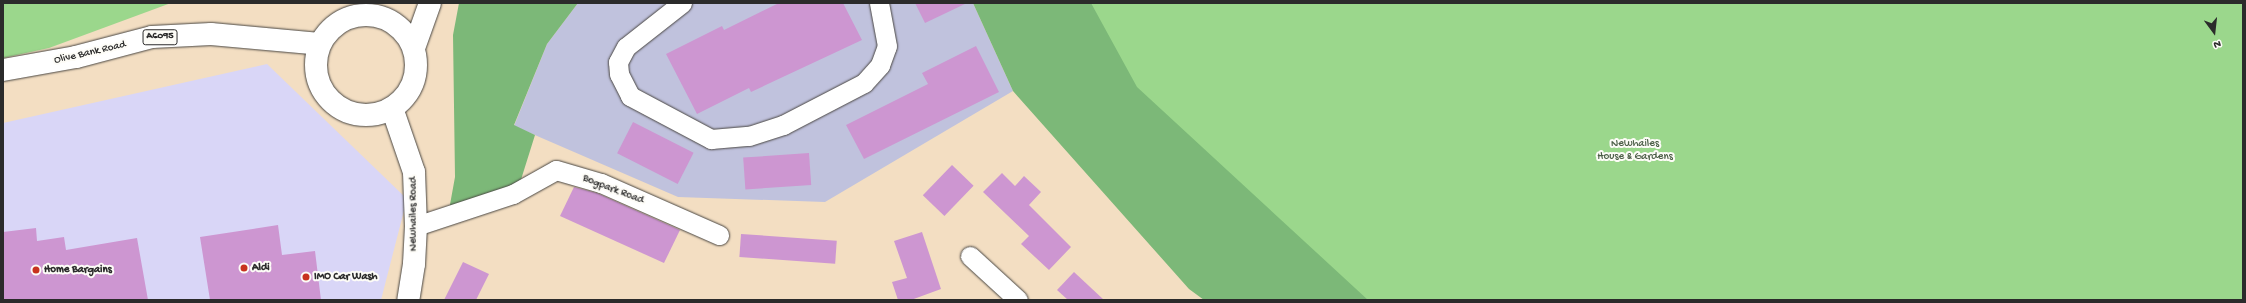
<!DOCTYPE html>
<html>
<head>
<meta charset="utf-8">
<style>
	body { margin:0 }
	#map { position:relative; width:2246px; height:303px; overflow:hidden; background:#f3dec2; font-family:"Gochi Hand",sans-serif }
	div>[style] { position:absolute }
	.built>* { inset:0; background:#d9d6f7 }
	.industrial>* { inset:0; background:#c0c2dd }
	.green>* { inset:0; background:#9bd78c }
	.forest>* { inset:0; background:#7cb878 }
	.building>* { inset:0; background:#cd96d1; transform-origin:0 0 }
	.roads { filter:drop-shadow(0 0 1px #494642) drop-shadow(0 0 1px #494642) }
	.minor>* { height:19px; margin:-9.5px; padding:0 9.5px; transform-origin:9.5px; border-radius:9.5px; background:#fff }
	.secondary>* { height:22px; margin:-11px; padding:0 11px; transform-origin:11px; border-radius:11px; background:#fff }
	.primary>* { height:22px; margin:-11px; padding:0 11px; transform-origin:11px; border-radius:11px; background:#fff }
	.primary>.ring { margin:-11px; padding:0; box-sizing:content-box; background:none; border:22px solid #fff; border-radius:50% }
	.dots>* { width:11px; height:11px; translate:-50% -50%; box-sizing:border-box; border:2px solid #fdfcf7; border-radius:50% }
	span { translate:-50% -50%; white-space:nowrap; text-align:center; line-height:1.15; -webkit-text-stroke:4px #fdfcf7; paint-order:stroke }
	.shield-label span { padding:1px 3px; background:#fdfcf7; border:1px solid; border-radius:3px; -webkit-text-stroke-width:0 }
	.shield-label { font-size:10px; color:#2b2b2b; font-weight:700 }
	.street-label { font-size:11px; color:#2b2b2b }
	.park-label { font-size:11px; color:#4d5f48 }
	.poi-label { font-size:11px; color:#2b2b2b; font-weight:700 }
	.left { translate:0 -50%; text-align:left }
	.frame { position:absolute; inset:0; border:4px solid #2b2b2b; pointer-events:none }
	.north { position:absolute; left:2194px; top:12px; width:40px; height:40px; -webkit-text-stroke:3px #fdfcf7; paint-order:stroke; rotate:165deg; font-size:11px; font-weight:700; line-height:16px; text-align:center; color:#2b2b2b }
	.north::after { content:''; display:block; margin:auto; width:14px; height:18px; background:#2b2b2b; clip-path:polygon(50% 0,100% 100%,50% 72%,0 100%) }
</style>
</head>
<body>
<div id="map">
	<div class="built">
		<i style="clip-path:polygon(267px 64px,407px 199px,381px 300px,3px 300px,3px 123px)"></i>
	</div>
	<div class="industrial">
		<i style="clip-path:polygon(578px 3px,973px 3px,1013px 91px,825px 202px,678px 197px,514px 126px,547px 44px)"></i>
	</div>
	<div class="green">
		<i style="clip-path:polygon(3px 3px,171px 3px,49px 48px,3px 58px)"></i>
		<i style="clip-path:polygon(1027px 3px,2243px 3px,2243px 300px,1341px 300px)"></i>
	</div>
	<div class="forest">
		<i style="clip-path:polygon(459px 3px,578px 3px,547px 44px,514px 125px,535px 135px,519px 186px,449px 210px,455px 177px,453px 35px)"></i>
		<i style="clip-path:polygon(973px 3px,1091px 3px,1137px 87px,1368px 300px,1204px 300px,1189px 289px,1013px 91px)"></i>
	</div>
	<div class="building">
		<i style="clip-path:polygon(779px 3px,843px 3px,862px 40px,751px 92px,749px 88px,697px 114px,666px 54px,722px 26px,724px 30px)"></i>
		<i style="clip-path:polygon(915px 3px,967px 3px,925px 23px)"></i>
		<i style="clip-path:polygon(976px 46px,999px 92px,864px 159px,846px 125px,928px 84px,922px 73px)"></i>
		<i style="left:633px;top:122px;width:68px;height:35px;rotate:27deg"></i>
		<i style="left:809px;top:153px;width:32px;height:66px;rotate:86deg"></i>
		<i style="left:952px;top:165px;width:30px;height:42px;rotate:44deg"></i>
		<i style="clip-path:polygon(1002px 173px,1015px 186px,1024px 176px,1041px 192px,1029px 205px,1071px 247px,1049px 270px,1021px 244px,1029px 236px,983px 192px)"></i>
		<i style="clip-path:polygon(574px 187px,597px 193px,680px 230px,664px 263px,560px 216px)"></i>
		<i style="clip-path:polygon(278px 225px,282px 255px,315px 251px,321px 300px,210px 300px,200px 237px)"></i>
		<i style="clip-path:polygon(36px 228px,37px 241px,64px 237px,66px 250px,137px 238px,148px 300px,3px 300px,3px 232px)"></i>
		<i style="clip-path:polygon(922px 232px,941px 289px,911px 300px,898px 300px,892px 282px,907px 278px,894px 241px)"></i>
		<i style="left:741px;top:234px;width:96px;height:23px;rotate:4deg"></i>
		<i style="clip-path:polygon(463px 262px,489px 274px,476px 300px,444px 300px)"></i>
		<i style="clip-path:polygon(1074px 272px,1104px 300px,1068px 300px,1057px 290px)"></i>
	</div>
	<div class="roads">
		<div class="minor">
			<i style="left:682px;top:3px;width:71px;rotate:141.8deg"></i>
			<i style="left:626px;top:47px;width:17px;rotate:118deg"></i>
			<i style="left:618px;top:62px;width:12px;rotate:85deg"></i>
			<i style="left:619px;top:74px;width:25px;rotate:63deg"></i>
			<i style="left:630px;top:96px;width:92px;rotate:28deg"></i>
			<i style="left:711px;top:139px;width:38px;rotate:-5deg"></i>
			<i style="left:749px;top:136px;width:36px;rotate:-18deg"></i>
			<i style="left:783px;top:125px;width:91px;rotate:-27.4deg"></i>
			<i style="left:864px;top:83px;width:24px;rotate:-48deg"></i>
			<i style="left:880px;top:65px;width:20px;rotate:-70deg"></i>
			<i style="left:887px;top:46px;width:44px;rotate:-100.5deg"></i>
			<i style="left:416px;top:226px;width:102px;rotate:-18.3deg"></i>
			<i style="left:513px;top:194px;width:49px;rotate:-29.2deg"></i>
			<i style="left:556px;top:170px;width:47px;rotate:16.1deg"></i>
			<i style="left:601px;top:183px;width:129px;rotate:23.8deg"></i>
			<i style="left:970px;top:256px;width:65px;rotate:42.5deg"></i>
		</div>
		<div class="secondary">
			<i style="left:392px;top:108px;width:68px;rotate:71deg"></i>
			<i style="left:414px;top:172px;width:54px;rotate:87.9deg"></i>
			<i style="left:416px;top:226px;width:38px;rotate:93deg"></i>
			<i style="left:414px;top:264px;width:36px;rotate:99deg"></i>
		</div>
		<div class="primary">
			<i class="ring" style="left:316px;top:15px;width:78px;height:78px"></i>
			<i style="left:414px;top:48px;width:48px;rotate:-70.4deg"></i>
			<i style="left:3px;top:70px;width:74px;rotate:-10.1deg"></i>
			<i style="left:76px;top:57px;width:79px;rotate:-14.7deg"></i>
			<i style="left:152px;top:37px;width:59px;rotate:-2.9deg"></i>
			<i style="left:211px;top:34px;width:109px;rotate:5.2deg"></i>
		</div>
	</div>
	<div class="dots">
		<i style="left:244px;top:268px;background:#c8321e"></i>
		<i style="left:36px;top:270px;background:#c8321e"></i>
		<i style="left:306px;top:277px;background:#c8321e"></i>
	</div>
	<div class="shield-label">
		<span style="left:160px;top:37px">A6095</span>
	</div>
	<div class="street-label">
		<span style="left:90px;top:53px;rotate:-13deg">Olive Bank Road</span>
		<span style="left:613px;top:190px;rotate:21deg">Bogpark Road</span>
		<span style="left:414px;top:214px;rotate:-90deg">Newhailes Road</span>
	</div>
	<div class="park-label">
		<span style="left:1635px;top:151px">Newhailes<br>House &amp; Gardens</span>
	</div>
	<div class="poi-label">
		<span class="left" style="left:252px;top:268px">Aldi</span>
		<span class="left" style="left:44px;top:270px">Home Bargains</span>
		<span class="left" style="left:314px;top:277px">IMO Car Wash</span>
	</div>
	<div class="frame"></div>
	<div class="north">N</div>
</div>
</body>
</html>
